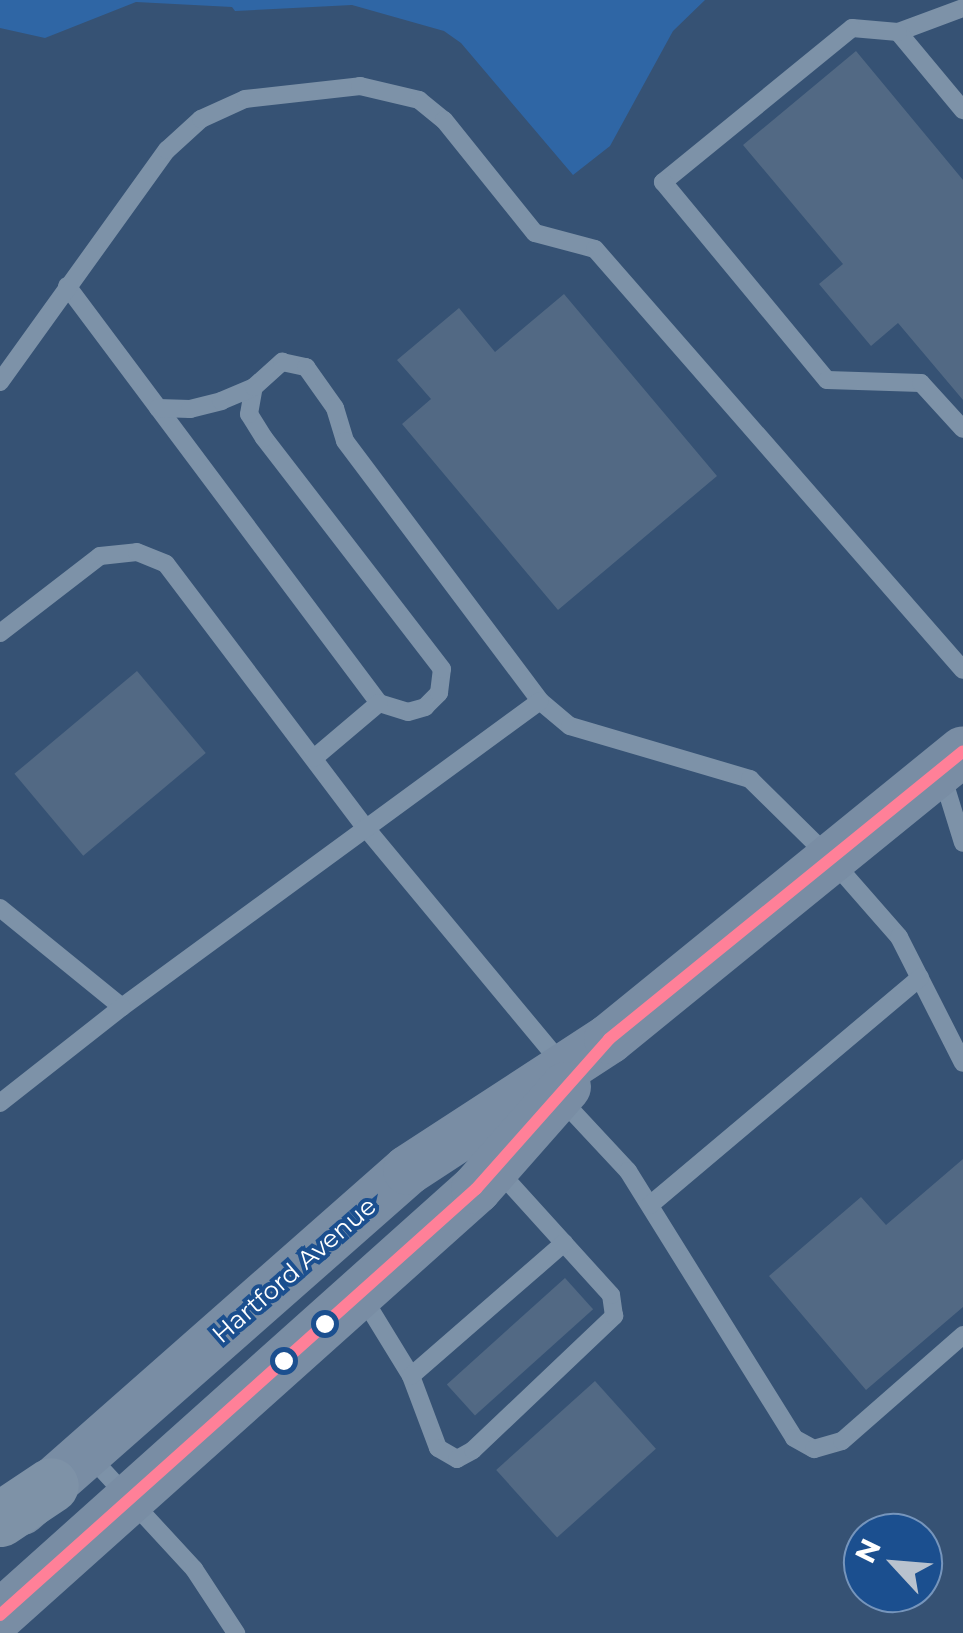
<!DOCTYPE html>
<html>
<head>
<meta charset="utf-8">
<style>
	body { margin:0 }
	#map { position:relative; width:963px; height:1633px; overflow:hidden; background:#365274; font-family:Montserrat,sans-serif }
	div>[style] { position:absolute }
	.green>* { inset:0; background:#2f66a5 }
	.building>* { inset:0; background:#526984; transform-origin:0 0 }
	.lane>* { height:18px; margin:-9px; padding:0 9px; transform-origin:9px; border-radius:9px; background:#7d92a8 }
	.secondary>* { height:50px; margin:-25px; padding:0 25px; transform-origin:25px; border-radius:25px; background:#798da4 }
	.highway>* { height:55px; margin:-27.5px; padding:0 27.5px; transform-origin:27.5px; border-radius:27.5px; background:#7e92a7 }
	.bus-1>* { height:12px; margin:-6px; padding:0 6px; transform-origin:6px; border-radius:6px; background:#ff8098 }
	.dots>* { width:28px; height:28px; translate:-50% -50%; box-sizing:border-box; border:5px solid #1b4f8f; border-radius:50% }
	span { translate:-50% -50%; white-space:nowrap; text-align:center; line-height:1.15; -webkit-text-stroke:8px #1b4f8f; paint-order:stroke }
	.street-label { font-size:25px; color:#fff }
	.north { position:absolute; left:843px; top:1513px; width:100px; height:100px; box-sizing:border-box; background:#1b4f8f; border:2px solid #7695bc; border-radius:50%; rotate:296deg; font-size:28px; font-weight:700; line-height:40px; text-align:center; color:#fff }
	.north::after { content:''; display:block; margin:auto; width:35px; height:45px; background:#b9c2ce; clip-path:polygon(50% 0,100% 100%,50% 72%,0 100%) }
</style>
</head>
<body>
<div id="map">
	<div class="green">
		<i style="clip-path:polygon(0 0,705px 0,673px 31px,610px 146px,573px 175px,461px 43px,444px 31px,352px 5px,235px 11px,232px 7px,136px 2px,45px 38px,0 28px)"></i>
	</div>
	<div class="building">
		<i style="clip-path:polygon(856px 51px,963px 180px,963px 400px,898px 323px,871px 346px,819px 284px,843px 264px,743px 145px)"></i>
		<i style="clip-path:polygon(564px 294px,717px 476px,558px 610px,402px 424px,431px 399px,397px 360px,459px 308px,495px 352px)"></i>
		<i style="left:137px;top:671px;width:107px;height:160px;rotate:50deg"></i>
		<i style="clip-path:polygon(963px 1159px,963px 1307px,866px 1390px,769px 1276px,861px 1197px,886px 1225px)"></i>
		<i style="left:565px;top:1278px;width:42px;height:159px;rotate:48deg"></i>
		<i style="left:595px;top:1381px;width:91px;height:133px;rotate:48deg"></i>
	</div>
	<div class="lane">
		<i style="left:963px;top:8px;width:69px;rotate:159.7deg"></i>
		<i style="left:898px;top:32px;width:102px;rotate:50.2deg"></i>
		<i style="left:898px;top:32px;width:46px;rotate:-175deg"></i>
		<i style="left:852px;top:28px;width:244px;rotate:140.8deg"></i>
		<i style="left:663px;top:182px;width:257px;rotate:50.4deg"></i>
		<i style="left:827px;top:380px;width:94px;rotate:1.8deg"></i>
		<i style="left:921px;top:383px;width:62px;rotate:47.6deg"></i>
		<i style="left:67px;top:286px;width:521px;rotate:53.2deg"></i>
		<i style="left:379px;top:703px;width:30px;rotate:17deg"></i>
		<i style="left:408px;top:712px;width:18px;rotate:-16deg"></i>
		<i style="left:425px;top:707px;width:20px;rotate:-45deg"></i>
		<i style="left:439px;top:693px;width:24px;rotate:-83deg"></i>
		<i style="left:442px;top:669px;width:292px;rotate:-127.6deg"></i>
		<i style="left:264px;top:438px;width:28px;rotate:-122deg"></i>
		<i style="left:249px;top:414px;width:27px;rotate:-80deg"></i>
		<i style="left:0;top:382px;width:286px;rotate:-54.3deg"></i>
		<i style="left:167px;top:150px;width:46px;rotate:-42.4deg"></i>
		<i style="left:201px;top:119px;width:48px;rotate:-24.4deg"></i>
		<i style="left:245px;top:99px;width:116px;rotate:-6.4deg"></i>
		<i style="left:360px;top:86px;width:61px;rotate:13.3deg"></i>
		<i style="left:419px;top:100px;width:32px;rotate:39deg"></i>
		<i style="left:444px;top:120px;width:145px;rotate:51.2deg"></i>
		<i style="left:535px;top:233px;width:62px;rotate:14.9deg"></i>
		<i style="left:595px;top:249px;width:559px;rotate:48.84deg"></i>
		<i style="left:158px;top:408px;width:32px;rotate:2deg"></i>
		<i style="left:190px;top:409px;width:32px;rotate:-14deg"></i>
		<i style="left:221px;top:401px;width:36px;rotate:-23deg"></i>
		<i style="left:254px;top:387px;width:38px;rotate:-42deg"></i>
		<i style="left:282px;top:362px;width:25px;rotate:12deg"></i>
		<i style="left:306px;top:367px;width:50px;rotate:54.7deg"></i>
		<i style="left:335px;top:408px;width:34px;rotate:73deg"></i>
		<i style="left:345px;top:441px;width:325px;rotate:53.1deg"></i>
		<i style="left:540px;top:701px;width:39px;rotate:40deg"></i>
		<i style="left:570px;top:726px;width:188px;rotate:16.4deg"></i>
		<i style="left:750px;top:779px;width:111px;rotate:44.6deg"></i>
		<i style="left:829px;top:857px;width:106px;rotate:48.8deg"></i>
		<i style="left:899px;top:937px;width:141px;rotate:63.1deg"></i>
		<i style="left:0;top:633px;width:126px;rotate:-37.6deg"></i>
		<i style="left:100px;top:556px;width:37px;rotate:-6deg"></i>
		<i style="left:137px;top:552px;width:31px;rotate:22deg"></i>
		<i style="left:166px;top:564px;width:330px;rotate:52.9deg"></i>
		<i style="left:365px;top:827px;width:312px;rotate:50.3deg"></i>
		<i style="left:314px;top:758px;width:85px;rotate:-40.2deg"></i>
		<i style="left:942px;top:775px;width:71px;rotate:72.8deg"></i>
		<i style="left:0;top:908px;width:157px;rotate:39.1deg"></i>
		<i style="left:122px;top:1007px;width:518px;rotate:-36.21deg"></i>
		<i style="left:559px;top:1097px;width:101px;rotate:47deg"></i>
		<i style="left:628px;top:1171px;width:314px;rotate:58.1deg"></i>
		<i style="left:794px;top:1438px;width:23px;rotate:29deg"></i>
		<i style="left:814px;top:1449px;width:29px;rotate:-16deg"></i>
		<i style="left:842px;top:1441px;width:161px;rotate:-41.2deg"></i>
		<i style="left:0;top:1103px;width:155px;rotate:-38.2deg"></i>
		<i style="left:650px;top:1205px;width:353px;rotate:-40.1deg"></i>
		<i style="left:362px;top:1296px;width:94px;rotate:58.5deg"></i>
		<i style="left:411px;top:1376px;width:77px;rotate:69.4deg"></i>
		<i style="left:438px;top:1448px;width:22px;rotate:30deg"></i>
		<i style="left:457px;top:1459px;width:18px;rotate:-29deg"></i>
		<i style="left:473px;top:1450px;width:195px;rotate:-43.5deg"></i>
		<i style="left:614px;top:1316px;width:21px;rotate:-98deg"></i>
		<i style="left:611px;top:1295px;width:171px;rotate:-132.2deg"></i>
		<i style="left:411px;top:1376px;width:203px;rotate:-41deg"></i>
		<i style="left:87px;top:1453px;width:158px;rotate:47.3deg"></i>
		<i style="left:194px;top:1569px;width:77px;rotate:56.7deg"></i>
	</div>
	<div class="secondary">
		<i style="left:22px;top:1510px;width:514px;rotate:-41.37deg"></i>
		<i style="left:408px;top:1170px;width:240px;rotate:-33.1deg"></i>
		<i style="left:609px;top:1039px;width:456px;rotate:-39.1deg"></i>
		<i style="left:0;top:1615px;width:639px;rotate:-41.83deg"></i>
		<i style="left:476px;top:1189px;width:136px;rotate:-48.6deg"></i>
	</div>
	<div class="highway">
		<i style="left:0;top:1519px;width:61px;rotate:-33.7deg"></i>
	</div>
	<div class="bus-1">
		<i style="left:0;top:1615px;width:639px;rotate:-41.83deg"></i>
		<i style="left:476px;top:1189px;width:200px;rotate:-48.4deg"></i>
		<i style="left:609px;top:1039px;width:456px;rotate:-39.1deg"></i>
	</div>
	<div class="dots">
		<i style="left:325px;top:1324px;background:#fff"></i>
		<i style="left:284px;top:1361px;background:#fff"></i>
	</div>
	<div class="street-label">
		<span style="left:294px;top:1270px;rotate:-41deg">Hartford Avenue</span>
	</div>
	<div class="north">N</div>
</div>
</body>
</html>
